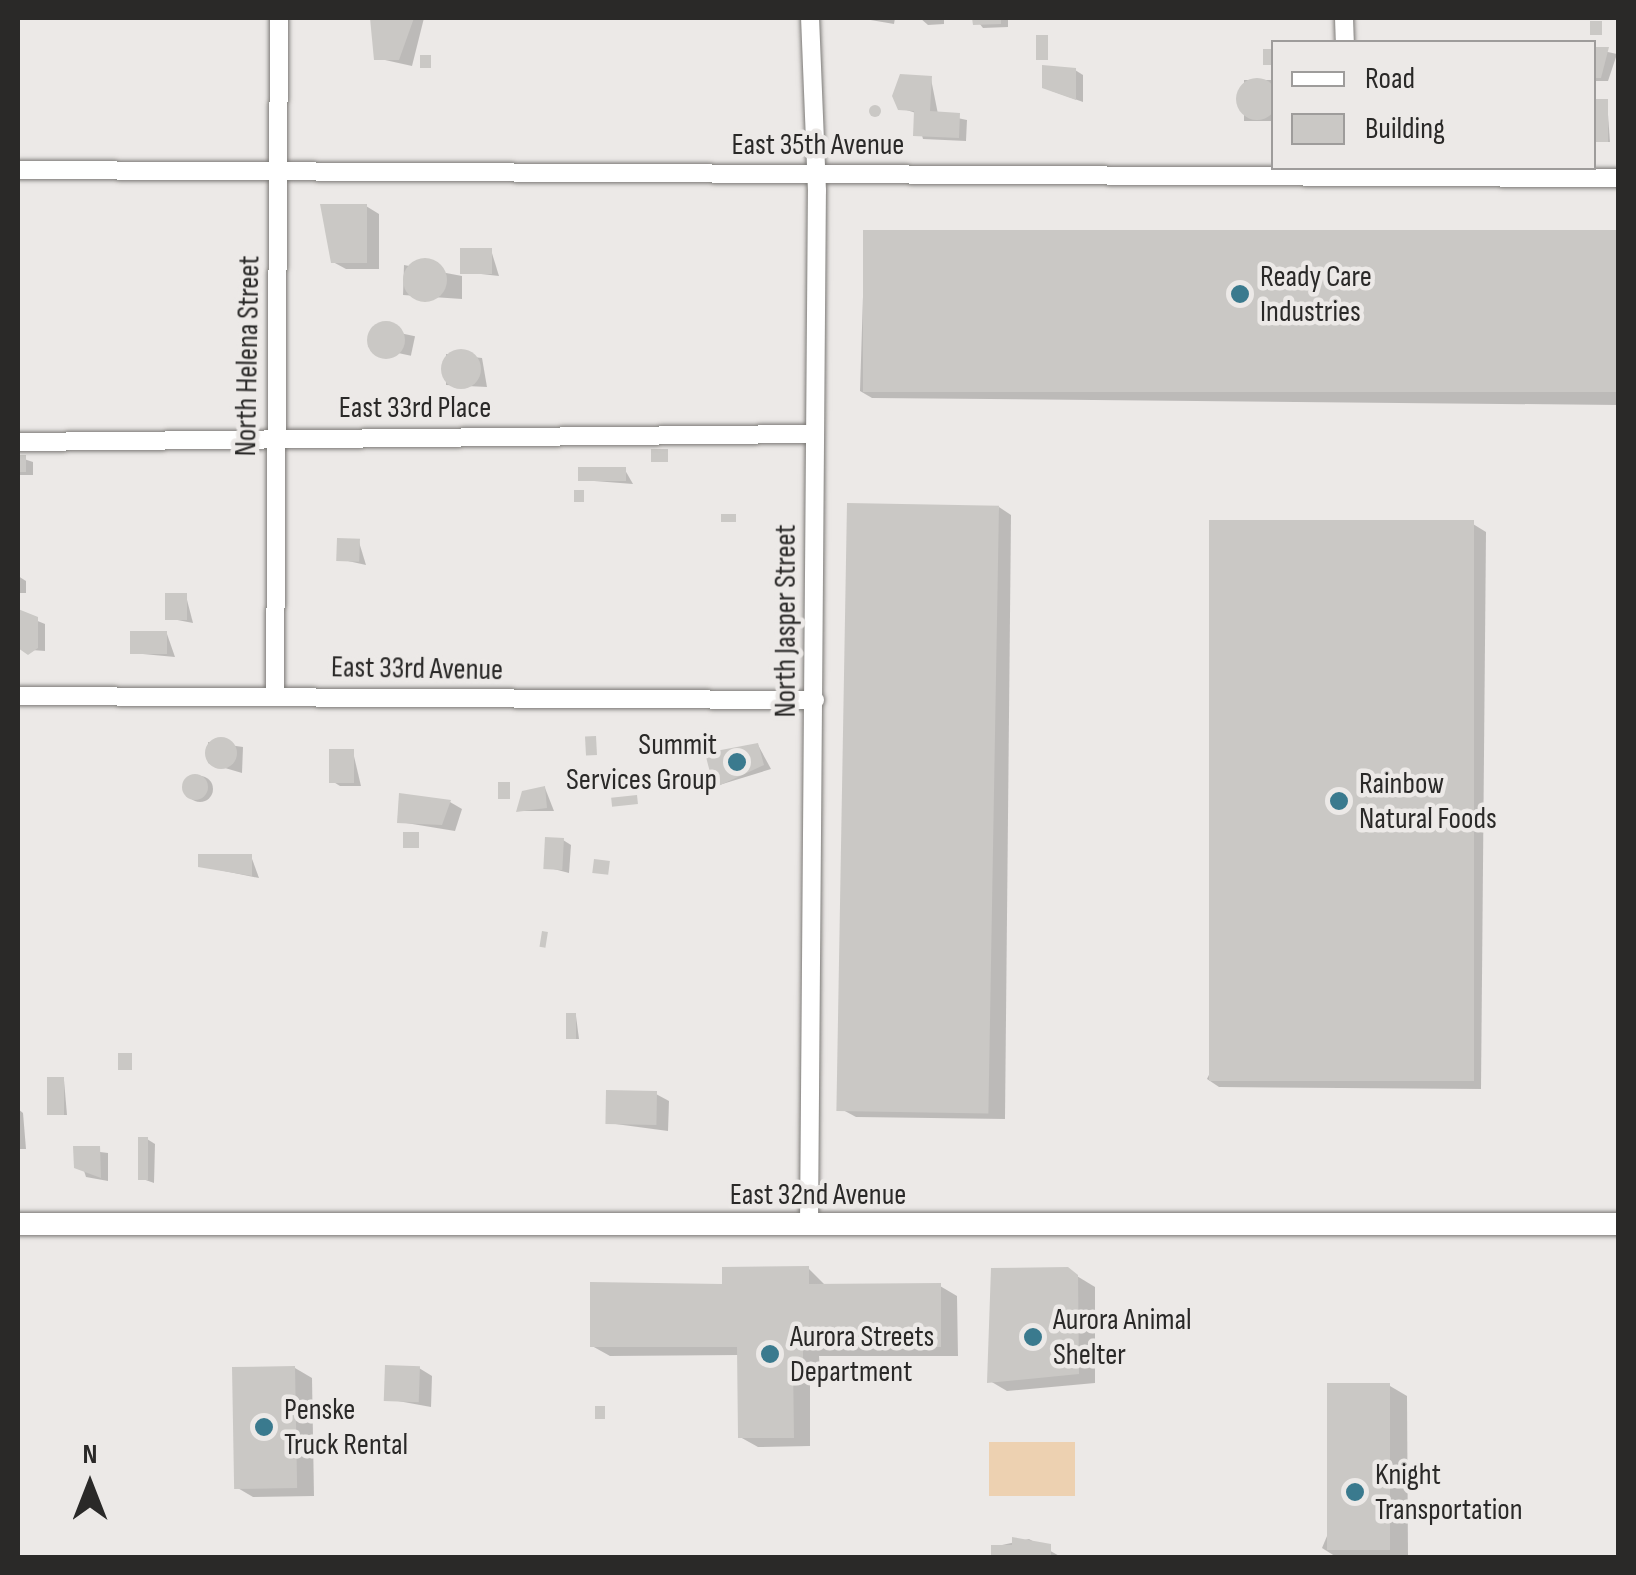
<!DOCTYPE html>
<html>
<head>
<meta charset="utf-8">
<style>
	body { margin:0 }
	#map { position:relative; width:1636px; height:1575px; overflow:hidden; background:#ece9e7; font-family:"Sofia Sans Condensed",sans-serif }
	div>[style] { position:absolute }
	.green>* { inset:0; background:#edd1b1; transform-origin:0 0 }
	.shadow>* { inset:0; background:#0003; transform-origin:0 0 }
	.round { border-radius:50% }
	.building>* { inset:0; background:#cac8c5; transform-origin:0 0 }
	.roads { filter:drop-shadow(0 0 2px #7b7976) drop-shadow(0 0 2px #7b7976) }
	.minor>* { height:18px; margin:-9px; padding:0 9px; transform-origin:9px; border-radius:9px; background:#fff }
	.tertiary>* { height:22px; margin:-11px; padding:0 11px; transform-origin:11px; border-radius:11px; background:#fff }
	.dots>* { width:28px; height:28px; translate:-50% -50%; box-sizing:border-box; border:5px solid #ece9e7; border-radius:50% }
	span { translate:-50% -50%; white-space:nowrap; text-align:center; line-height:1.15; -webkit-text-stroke:9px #ece9e7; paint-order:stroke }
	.street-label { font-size:30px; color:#2a2928 }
	.poi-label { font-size:30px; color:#2a2928 }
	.left { translate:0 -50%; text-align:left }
	.right { translate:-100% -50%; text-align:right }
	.frame { position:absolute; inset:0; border:20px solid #2a2928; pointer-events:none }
	.legend { position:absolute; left:1271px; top:40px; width:325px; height:130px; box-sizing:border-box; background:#ece9e7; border:2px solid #9e9c9b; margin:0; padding:12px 18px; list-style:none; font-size:30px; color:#2a2928 }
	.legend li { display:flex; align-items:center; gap:20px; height:50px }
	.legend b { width:50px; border:2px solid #9e9c9b }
	.north { position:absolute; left:40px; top:1435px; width:100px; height:100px; -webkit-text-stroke:8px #ece9e7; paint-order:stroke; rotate:0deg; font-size:28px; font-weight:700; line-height:40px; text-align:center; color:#2a2928 }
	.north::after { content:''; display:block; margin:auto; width:35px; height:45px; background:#2a2928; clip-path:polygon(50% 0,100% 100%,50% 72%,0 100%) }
</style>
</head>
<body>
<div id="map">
	<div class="green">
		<i style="left:1075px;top:1442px;width:54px;height:86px;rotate:90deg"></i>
	</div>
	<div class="shadow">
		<i style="clip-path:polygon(393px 18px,424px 18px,412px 66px,376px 58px)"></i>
		<i style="clip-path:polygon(859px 18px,895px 18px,894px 24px)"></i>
		<i style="clip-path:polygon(920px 18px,944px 18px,944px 24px,928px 25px)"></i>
		<i style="clip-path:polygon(975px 18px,1008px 18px,1008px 27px,983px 28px)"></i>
		<i style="clip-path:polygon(1594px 49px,1617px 54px,1608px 81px,1594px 81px)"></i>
		<i style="clip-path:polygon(1075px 70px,1083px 75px,1083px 102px,1052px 91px)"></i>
		<i style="clip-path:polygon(931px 79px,938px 114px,967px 120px,966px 141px,923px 139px,916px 113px,900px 108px)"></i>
		<i style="left:1244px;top:80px;width:30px;height:41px"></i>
		<i style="clip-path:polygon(1607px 101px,1610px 142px,1601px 142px,1598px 141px)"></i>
		<i style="clip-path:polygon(366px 206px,379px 214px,379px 269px,346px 269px,333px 262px)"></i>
		<i style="clip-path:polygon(865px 233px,1618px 239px,1618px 405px,872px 398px,860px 391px)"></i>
		<i style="clip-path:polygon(491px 250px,499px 276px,463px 272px)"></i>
		<i style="clip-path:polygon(404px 265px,462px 276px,462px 299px,403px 295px)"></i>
		<i style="left:372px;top:327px;width:44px;height:20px;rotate:12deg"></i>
		<i style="clip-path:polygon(446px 354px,482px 358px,487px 387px,446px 385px)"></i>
		<i style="clip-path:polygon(18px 457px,33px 462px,33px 475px,18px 475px)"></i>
		<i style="clip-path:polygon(625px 470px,633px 484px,581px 480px)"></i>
		<i style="clip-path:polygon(999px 507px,1011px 515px,1005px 1119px,856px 1117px,843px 1110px)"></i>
		<i style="clip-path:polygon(1473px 524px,1486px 532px,1481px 1089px,1219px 1087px,1207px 1079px)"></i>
		<i style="clip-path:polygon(359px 542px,366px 565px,339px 559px)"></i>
		<i style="clip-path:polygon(18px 576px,26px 581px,26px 593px,18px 593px)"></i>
		<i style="clip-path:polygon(186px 596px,193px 623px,167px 618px)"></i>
		<i style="clip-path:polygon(18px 613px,45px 624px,45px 651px,18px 649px)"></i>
		<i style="clip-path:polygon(167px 634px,175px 657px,132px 653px)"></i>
		<i style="clip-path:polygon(208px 742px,243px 747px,242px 773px,208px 763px)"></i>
		<i style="clip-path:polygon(758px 745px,771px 769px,716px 786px)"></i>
		<i style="clip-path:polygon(353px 752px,361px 786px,340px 786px,332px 781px)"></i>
		<i class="round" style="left:187px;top:776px;width:26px;height:26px"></i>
		<i style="clip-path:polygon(545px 788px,554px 811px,519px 811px)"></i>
		<i style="clip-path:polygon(450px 802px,462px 809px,455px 831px,400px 822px)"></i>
		<i style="clip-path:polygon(563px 840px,571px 845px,569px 873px,546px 867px)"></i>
		<i style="clip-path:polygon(251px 856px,259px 878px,200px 866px)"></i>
		<i style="clip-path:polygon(576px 1016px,579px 1039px,572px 1039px,569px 1038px)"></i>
		<i style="clip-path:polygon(64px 1080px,67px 1115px,53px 1115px,50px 1113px)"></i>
		<i style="clip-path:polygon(656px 1094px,669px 1101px,668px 1131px,608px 1123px)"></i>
		<i style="clip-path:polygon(18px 1109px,23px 1113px,26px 1149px,18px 1149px)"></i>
		<i style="clip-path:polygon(147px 1139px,155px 1144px,154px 1183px,140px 1178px)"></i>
		<i style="clip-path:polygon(77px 1149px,108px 1153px,108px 1181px,86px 1177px)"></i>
		<i style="clip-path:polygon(809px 1269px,826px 1286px,940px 1286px,957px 1296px,958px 1356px,819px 1356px,820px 1370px,810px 1370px,810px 1446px,758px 1447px,740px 1437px,740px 1355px,610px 1356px,592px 1346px,725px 1286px)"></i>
		<i style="clip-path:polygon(1067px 1270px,1095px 1287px,1095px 1383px,1007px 1391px,990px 1381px)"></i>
		<i style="clip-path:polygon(295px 1368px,312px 1378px,314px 1496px,253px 1497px,236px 1487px)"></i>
		<i style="clip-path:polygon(419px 1368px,432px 1376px,431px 1407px,387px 1399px)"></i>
		<i style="clip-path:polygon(1390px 1386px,1407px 1396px,1408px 1557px,1338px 1558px,1322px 1548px)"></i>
		<i style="clip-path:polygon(1029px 1539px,1063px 1558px,993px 1558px,993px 1547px)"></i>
	</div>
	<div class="building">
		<i style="clip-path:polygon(370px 18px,414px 18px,399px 60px,374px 60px)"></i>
		<i style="clip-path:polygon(972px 18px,1001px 18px,1001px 24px,973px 25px)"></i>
		<i style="left:1590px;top:21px;width:12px;height:14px"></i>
		<i style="left:1036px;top:35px;width:12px;height:25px"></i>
		<i style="clip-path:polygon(1594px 47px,1609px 47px,1601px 78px,1594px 78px)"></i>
		<i style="left:1263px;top:49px;width:11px;height:16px"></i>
		<i style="left:420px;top:55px;width:11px;height:13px"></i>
		<i style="clip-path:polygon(1042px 65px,1076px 68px,1076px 100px,1042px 88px)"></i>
		<i style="clip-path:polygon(900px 74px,932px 76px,930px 111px,960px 113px,959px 138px,913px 136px,914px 111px,898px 110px,892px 96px)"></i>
		<i class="round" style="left:1236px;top:78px;width:42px;height:42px"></i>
		<i style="left:1596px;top:99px;width:12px;height:43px"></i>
		<i class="round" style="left:869px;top:105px;width:12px;height:12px"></i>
		<i style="clip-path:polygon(320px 204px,367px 204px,367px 263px,331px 263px)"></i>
		<i style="left:863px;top:230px;width:755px;height:162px"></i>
		<i style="left:460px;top:248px;width:32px;height:26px"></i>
		<i class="round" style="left:403px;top:258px;width:44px;height:44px"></i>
		<i class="round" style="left:367px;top:321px;width:38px;height:38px"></i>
		<i class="round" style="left:441px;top:349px;width:40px;height:40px"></i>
		<i style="left:651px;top:449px;width:17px;height:13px"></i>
		<i style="left:18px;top:455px;width:8px;height:17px"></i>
		<i style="left:578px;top:467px;width:48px;height:14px"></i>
		<i style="left:574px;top:490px;width:10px;height:12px"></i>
		<i style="left:847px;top:503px;width:152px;height:608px;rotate:1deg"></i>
		<i style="left:736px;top:514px;width:8px;height:15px;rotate:90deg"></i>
		<i style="left:1209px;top:520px;width:265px;height:561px"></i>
		<i style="left:337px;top:538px;width:23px;height:23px;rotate:2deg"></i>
		<i style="left:165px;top:593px;width:22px;height:27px"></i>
		<i style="clip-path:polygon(18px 609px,38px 617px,38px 648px,28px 655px,18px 648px)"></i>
		<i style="left:130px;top:631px;width:37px;height:23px"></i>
		<i style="left:596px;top:736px;width:19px;height:11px;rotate:87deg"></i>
		<i class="round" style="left:205px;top:737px;width:32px;height:32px"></i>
		<i style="clip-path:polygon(758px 743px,764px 765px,714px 788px,705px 753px)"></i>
		<i style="left:329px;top:749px;width:25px;height:34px"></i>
		<i class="round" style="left:182px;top:774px;width:26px;height:26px"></i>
		<i style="left:498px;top:782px;width:12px;height:17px"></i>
		<i style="clip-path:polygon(545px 786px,547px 808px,516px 812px,522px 791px)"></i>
		<i style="clip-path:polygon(399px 793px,451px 800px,442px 825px,397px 823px)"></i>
		<i style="left:637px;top:795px;width:9px;height:26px;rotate:84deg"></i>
		<i style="left:403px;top:832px;width:16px;height:16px"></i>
		<i style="left:545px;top:837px;width:19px;height:32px;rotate:3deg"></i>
		<i style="clip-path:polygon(198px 854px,252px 854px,252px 876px,198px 867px)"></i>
		<i style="left:594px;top:859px;width:16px;height:14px;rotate:7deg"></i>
		<i style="left:542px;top:931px;width:6px;height:16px;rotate:9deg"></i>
		<i style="left:566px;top:1013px;width:10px;height:26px"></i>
		<i style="left:118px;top:1053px;width:14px;height:17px"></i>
		<i style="left:47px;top:1077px;width:17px;height:38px"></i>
		<i style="left:606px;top:1090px;width:51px;height:34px;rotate:1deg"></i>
		<i style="left:138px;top:1137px;width:10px;height:43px"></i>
		<i style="clip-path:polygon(73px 1146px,100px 1146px,101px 1178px,74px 1168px)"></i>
		<i style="clip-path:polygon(809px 1266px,809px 1284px,941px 1283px,941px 1347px,803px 1347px,803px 1362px,793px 1362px,794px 1438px,738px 1438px,737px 1347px,590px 1347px,590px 1282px,722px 1284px,722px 1267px)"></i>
		<i style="clip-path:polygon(1068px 1267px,1078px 1275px,1079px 1374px,987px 1383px,991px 1268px)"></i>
		<i style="left:385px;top:1365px;width:35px;height:36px;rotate:2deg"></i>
		<i style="left:295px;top:1366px;width:122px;height:63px;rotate:89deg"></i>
		<i style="left:1327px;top:1383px;width:63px;height:167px"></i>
		<i style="left:595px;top:1406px;width:10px;height:13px"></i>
		<i style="clip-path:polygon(1012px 1537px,1051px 1544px,1051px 1558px,991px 1558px,991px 1545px,1012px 1545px)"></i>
	</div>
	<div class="roads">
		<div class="minor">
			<i style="left:1344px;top:18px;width:24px;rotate:88deg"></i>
			<i style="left:18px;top:170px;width:1600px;rotate:0.29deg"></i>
			<i style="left:18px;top:442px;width:796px;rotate:-0.58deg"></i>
			<i style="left:275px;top:695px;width:677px;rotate:-89.66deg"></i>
			<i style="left:18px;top:696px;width:797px;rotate:0.29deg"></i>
			<i style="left:809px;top:1225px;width:1034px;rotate:-89.56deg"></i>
			<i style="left:817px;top:191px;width:173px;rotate:-92.3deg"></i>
		</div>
		<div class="tertiary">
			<i style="left:18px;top:1224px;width:1600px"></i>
		</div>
	</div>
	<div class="dots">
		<i style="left:1240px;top:294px;background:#3a7a8e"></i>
		<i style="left:737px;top:762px;background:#3a7a8e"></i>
		<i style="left:1339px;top:801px;background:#3a7a8e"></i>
		<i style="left:1033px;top:1337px;background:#3a7a8e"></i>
		<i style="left:770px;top:1354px;background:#3a7a8e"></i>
		<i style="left:264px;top:1427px;background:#3a7a8e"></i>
		<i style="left:1355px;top:1492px;background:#3a7a8e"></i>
	</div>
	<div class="street-label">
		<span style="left:818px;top:145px">East 35th Avenue</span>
		<span style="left:248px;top:356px;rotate:-89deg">North Helena Street</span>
		<span style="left:415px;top:408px">East 33rd Place</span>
		<span style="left:786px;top:621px;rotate:-90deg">North Jasper Street</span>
		<span style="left:417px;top:669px;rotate:1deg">East 33rd Avenue</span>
		<span style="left:818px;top:1195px">East 32nd Avenue</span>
	</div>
	<div class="poi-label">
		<span class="left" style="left:1260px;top:294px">Ready Care<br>Industries</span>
		<span class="right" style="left:717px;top:762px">Summit<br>Services Group</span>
		<span class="left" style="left:1359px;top:801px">Rainbow<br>Natural Foods</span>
		<span class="left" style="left:1053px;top:1337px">Aurora Animal<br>Shelter</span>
		<span class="left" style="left:790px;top:1354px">Aurora Streets<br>Department</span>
		<span class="left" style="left:284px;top:1427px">Penske<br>Truck Rental</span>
		<span class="left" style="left:1375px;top:1492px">Knight<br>Transportation</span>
	</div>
	<div class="frame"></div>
	<ul class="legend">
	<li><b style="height:12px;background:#fff"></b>Road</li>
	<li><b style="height:28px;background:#cac8c5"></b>Building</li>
	</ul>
	<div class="north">N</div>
</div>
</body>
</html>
